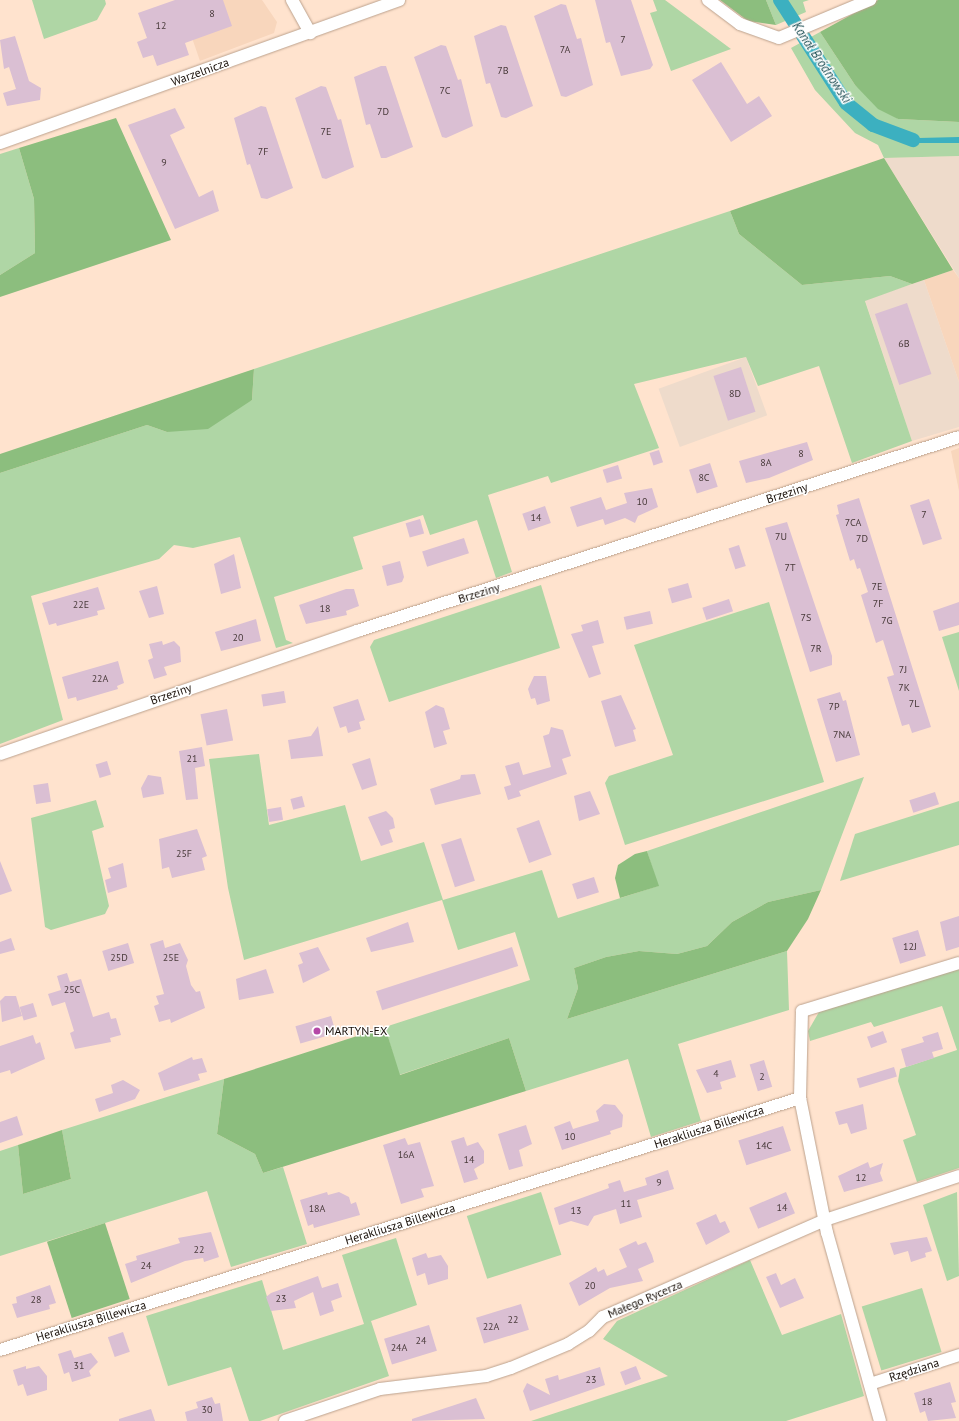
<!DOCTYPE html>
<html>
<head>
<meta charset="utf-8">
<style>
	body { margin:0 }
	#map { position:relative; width:959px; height:1421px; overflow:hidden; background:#ffe3ce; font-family:"PT Sans",sans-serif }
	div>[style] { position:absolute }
	.built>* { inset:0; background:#f8d6bc }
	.industrial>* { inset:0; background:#eedbcb; transform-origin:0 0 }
	.green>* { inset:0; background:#afd6a5; transform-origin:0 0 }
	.forest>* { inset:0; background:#8cbe7e; transform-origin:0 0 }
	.water>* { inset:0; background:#3cb0c0 }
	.canal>* { height:14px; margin:-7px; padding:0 7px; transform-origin:7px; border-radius:7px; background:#3cb0c0 }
	.building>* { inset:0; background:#dabfd3; transform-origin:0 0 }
	.roads { filter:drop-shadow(0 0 1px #bca28e) drop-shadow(0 0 1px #bca28e) }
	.minor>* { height:12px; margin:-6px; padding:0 6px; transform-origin:6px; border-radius:6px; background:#fff }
	.dots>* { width:11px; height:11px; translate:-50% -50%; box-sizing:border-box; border:2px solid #fff; border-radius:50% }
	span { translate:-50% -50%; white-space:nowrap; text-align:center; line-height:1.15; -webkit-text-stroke:3px #fff; paint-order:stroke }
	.number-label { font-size:10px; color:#483a3a }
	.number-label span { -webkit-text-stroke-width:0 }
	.street-label { font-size:12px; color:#170e07 }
	.poi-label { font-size:12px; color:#170e07 }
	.left { translate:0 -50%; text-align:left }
	.water-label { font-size:13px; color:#1a4c52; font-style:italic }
</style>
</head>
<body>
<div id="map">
	<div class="built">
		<i style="clip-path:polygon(179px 0,262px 0,277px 22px,274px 33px,200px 61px)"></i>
		<i style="clip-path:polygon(953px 270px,959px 278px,959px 382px,924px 280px)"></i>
		<i style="clip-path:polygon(959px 448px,959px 491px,951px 451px)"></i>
	</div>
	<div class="industrial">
		<i style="clip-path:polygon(959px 156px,959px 278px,884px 158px)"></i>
		<i style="clip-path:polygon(924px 280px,959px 382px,959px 427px,912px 441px,865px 300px)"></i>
		<i style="left:746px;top:357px;width:62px;height:93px;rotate:70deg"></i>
	</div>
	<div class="green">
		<i style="clip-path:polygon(32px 0,105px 0,106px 4px,97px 20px,44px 39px)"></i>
		<i style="clip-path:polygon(653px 0,665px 0,731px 49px,671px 71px,650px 13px,657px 11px)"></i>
		<i style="clip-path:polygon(766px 0,809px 0,803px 2px,806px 12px,776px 25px)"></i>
		<i style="clip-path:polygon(820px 32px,855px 85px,898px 119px,959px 122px,959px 156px,884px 158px,878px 145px,855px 133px,815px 90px,791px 48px)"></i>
		<i style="clip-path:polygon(19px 148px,34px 199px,35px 253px,0 275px,0 154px)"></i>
		<i style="clip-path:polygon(730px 211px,739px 234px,802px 285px,890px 276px,912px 284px,865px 301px,912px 441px,852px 463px,819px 366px,758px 386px,746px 357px,634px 384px,659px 448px,551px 483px,548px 476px,488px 495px,512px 572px,496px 578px,477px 520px,430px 535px,423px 515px,353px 537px,363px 569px,274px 597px,286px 640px,293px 643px,276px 648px,240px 537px,193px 548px,174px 545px,159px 559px,31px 596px,63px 720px,0 744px,0 473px,147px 425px,167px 432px,252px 400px,254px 369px)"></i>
		<i style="clip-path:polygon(541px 585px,560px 648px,389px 702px,370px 647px,374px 640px)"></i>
		<i style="clip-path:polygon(769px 602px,824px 782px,625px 845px,605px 783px,609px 776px,673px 755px,634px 645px)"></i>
		<i style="clip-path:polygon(959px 632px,959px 691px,942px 637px)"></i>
		<i style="clip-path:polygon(259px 754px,269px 825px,345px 805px,361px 861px,424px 842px,443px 900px,542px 870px,558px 918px,658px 886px,647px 851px,864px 777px,821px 890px,768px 902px,732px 922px,707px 946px,677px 954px,639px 951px,606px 957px,574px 968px,578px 988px,567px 1019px,787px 951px,789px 1010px,678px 1044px,701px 1121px,651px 1137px,628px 1059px,526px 1091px,509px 1038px,399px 1075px,385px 1027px,530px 980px,515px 932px,458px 950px,442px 900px,244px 960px,228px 888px,209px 759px)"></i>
		<i style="clip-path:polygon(96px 800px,104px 827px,92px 831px,109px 906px,105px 914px,51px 930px,45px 927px,31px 818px)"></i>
		<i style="clip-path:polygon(959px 801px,959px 845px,840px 881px,855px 834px)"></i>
		<i style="clip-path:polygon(959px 968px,959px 1168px,917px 1182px,903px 1140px,916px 1135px,898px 1081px,900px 1069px,957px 1050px,942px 1006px,874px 1027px,871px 1022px,810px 1041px,808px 1031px,819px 1012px)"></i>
		<i style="clip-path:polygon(224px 1079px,217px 1134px,255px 1154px,263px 1173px,283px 1167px,307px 1244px,231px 1267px,207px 1191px,0 1256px,0 1151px,18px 1145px,23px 1194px,71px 1179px,62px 1130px)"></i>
		<i style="left:541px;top:1192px;width:66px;height:78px;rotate:72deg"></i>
		<i style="clip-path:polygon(957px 1192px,959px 1276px,947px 1281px,923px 1205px)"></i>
		<i style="clip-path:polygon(396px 1238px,417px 1305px,371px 1321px,389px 1376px,260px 1421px,249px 1421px,231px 1367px,168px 1386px,146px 1316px,262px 1280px,283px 1350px,364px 1324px,342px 1255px)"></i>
		<i style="clip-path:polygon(750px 1260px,782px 1335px,841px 1314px,864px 1396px,786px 1421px,531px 1421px,668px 1376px,603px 1339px,617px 1321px)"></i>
		<i style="left:922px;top:1288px;width:67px;height:63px;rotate:73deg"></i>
	</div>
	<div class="forest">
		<i style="clip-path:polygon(720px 0,766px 0,776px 25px,748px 21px)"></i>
		<i style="clip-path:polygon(878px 0,959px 0,959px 122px,898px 119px,878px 109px,855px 85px,820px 32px)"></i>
		<i style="clip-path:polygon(116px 118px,171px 240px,0 297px,0 275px,35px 253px,34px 199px,19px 148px)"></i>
		<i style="clip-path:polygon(884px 158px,953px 270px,912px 284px,890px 276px,802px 285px,739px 234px,730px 211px)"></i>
		<i style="clip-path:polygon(254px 369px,252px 400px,208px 429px,167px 432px,147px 425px,0 473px,0 454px)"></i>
		<i style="clip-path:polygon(647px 851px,659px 886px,620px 898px,615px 878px,618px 865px,635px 854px)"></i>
		<i style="clip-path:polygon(821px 890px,808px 919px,787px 951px,567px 1019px,578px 988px,574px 968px,606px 957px,639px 951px,677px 954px,707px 946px,732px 922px,768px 902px)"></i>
		<i style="clip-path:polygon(385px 1027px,400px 1075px,509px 1038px,526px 1091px,263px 1173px,255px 1154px,217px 1134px,224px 1079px)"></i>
		<i style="clip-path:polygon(62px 1130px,71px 1179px,23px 1194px,18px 1145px)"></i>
		<i style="left:105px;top:1223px;width:80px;height:61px;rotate:72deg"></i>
	</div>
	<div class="water">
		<i style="clip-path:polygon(896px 132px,919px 138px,959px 137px,959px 143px,905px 143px,894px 139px)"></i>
	</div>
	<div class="canal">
		<i style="left:780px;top:0;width:122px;rotate:57.3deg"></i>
		<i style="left:846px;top:103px;width:35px;rotate:39deg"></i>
		<i style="left:873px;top:125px;width:43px;rotate:20.6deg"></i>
	</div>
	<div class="building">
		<i style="clip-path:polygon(175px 0,223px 0,232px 26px,185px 43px,189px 55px,157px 66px,153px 55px,143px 58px,137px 42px,147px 38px,138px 13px)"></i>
		<i style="clip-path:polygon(595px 0,631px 0,653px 65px,650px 69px,621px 76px,610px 42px,606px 43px)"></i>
		<i style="clip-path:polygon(561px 4px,566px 5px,577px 39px,581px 38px,593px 85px,566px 97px,561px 96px,534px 16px)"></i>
		<i style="clip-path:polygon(501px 25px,506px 26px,533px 106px,506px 118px,501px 117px,490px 83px,486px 84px,474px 36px)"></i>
		<i style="clip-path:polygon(15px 36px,29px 81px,41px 88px,40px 100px,7px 106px,3px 93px,16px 89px,9px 67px,4px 69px,0 40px)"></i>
		<i style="clip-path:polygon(441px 45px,446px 46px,458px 80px,461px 79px,473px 126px,446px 138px,442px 137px,414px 57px)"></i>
		<i style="clip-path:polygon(721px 62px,747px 104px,759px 96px,772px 116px,731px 142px,692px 80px)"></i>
		<i style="clip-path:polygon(381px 66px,386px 66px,413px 147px,386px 158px,381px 158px,370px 124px,366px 125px,354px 77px)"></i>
		<i style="clip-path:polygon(321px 86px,326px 87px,338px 120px,341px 119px,354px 167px,326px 179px,322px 178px,295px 98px)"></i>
		<i style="clip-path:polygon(261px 106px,266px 107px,293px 188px,267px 199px,261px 198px,250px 164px,247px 165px,234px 118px)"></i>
		<i style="clip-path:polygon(175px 108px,185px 128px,170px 135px,199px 197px,213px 190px,219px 211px,175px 229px,128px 125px)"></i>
		<i style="left:907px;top:303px;width:75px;height:34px;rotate:71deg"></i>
		<i style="left:741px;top:367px;width:47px;height:29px;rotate:72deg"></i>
		<i style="clip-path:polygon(807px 442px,813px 460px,769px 478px,746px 483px,739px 461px)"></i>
		<i style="left:659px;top:450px;width:13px;height:10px;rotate:72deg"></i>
		<i style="left:710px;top:463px;width:25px;height:22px;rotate:72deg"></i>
		<i style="left:618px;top:465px;width:14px;height:16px;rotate:73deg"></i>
		<i style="clip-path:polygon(652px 488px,658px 507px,638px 516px,635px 523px,625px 518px,605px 525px,603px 519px,577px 527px,570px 507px,601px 497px,606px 510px,627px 503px,624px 493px)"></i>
		<i style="clip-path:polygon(859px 498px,931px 727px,912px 733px,909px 724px,902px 726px,887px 677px,894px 675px,883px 640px,876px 643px,861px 595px,868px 592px,860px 568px,857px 569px,854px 559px,850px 561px,836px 515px,839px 514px,837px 505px)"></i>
		<i style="left:929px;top:499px;width:42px;height:20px;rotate:72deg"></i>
		<i style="left:545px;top:506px;width:18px;height:24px;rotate:71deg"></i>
		<i style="left:420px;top:519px;width:15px;height:15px;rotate:74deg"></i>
		<i style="clip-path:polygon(787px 522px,832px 656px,832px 665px,810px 672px,765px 528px)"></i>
		<i style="left:464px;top:538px;width:16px;height:44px;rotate:72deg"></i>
		<i style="left:739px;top:545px;width:22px;height:11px;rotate:72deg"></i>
		<i style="clip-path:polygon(234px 554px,241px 588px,221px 594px,214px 564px)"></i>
		<i style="clip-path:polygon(400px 561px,404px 577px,402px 582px,387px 586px,382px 566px)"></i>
		<i style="left:688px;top:583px;width:15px;height:21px;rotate:74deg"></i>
		<i style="clip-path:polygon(157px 586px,164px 614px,149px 618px,139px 591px)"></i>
		<i style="clip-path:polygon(98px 587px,105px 609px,97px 611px,98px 615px,57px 626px,56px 623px,49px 625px,42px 603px)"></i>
		<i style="clip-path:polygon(346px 589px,354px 589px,359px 606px,346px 611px,347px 615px,306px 624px,299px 605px)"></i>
		<i style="left:729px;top:599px;width:13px;height:28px;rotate:72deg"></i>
		<i style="clip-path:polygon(959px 602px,959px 625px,939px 631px,933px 611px)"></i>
		<i style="left:650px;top:611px;width:13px;height:27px;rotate:77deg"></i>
		<i style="clip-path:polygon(256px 619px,261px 641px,221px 651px,215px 632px)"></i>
		<i style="clip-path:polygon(598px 620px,604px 643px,592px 646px,601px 674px,589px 678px,571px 634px,583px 631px,581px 625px)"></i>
		<i style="clip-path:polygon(162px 641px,163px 645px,174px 641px,180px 647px,181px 662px,164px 667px,167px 675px,154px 679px,148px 660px,153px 658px,149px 644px)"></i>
		<i style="clip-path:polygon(118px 661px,124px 683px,117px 686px,118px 689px,77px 701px,76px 697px,68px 699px,62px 677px)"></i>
		<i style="clip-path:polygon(534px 676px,546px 676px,550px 701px,537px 705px,535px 698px,531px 699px,528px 689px)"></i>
		<i style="left:284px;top:691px;width:12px;height:23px;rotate:81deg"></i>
		<i style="clip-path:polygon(840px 692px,843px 701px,846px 700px,860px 755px,836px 762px,817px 699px)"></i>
		<i style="clip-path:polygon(621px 695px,636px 729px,633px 730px,636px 741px,615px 747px,601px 701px)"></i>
		<i style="clip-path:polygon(358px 699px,365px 720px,359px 722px,361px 729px,348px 733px,346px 726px,340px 728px,333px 707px)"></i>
		<i style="clip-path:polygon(436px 705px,444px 708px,450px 729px,443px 731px,447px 744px,434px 748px,425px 712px)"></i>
		<i style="left:227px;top:709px;width:32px;height:27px;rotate:79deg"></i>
		<i style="clip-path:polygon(318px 726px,323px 756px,291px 759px,288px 740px,311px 736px)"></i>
		<i style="clip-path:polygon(551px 727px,563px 730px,571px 756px,562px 759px,567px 774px,519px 791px,521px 796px,508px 800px,504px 787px,511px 785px,505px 766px,519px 762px,523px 775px,551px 767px,543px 736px,549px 734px)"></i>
		<i style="clip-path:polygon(202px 747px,205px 766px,195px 768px,198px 799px,186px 800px,179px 751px)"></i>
		<i style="clip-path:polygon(370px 758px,377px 785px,362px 790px,352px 764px)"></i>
		<i style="left:107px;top:761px;width:14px;height:12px;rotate:73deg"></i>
		<i style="clip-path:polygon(475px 774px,481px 794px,435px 805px,430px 789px,460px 779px,461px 775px)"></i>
		<i style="clip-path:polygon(148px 775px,161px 777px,164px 794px,143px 798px,141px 788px)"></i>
		<i style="left:48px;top:783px;width:19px;height:15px;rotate:81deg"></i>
		<i style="clip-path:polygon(590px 791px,600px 814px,579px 821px,574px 796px)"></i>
		<i style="left:935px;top:792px;width:13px;height:27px;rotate:72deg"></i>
		<i style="left:302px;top:796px;width:11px;height:12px;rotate:75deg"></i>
		<i style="left:281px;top:807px;width:13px;height:14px;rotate:81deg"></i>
		<i style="clip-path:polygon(386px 811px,393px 818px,395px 828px,389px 830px,393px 842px,381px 846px,368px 817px)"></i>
		<i style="left:539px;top:820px;width:37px;height:24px;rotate:70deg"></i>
		<i style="clip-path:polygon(197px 829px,207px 856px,202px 858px,205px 870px,172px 878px,169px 867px,162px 869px,159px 839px)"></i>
		<i style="left:461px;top:838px;width:45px;height:21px;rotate:72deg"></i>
		<i style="clip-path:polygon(0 861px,12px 891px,0 895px)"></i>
		<i style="clip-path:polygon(123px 863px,127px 887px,108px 893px,105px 880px,111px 878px,108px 868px)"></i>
		<i style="left:594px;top:877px;width:16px;height:23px;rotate:72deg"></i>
		<i style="clip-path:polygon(959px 916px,959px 947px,946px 951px,940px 922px)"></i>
		<i style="clip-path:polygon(408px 922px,414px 942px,371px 952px,366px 938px)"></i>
		<i style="left:918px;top:930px;width:27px;height:27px;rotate:73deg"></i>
		<i style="clip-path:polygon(11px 938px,15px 950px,0 954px,0 942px)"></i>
		<i style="clip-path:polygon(163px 940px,165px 948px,180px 943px,188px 960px,186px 966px,191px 985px,196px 992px,200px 991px,205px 1008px,171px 1023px,170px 1019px,159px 1022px,154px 1006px,159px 1004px,156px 996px,164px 994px,150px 944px)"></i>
		<i style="left:128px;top:943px;width:21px;height:27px;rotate:73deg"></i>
		<i style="clip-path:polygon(318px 947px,330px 970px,303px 983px,298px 965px,303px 963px,299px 953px)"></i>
		<i style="left:512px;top:947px;width:20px;height:143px;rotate:72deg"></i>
		<i style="clip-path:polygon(266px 969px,274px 993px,239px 1000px,236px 979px)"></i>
		<i style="clip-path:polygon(67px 973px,70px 982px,81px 979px,93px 1017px,109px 1012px,111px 1019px,116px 1018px,121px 1035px,110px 1038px,111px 1042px,75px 1049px,70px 1033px,74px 1031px,65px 1002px,52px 1006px,48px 994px,61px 990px,57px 976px)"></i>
		<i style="clip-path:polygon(5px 996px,16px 996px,22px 1016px,2px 1022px,0 1001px)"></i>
		<i style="left:33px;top:1003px;width:14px;height:14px;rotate:73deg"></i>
		<i style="left:331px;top:1016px;width:18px;height:37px;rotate:74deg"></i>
		<i style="left:883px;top:1031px;width:12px;height:17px;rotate:70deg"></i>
		<i style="clip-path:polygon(938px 1032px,943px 1049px,932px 1052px,934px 1058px,906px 1067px,901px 1049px,924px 1042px,922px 1037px)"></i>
		<i style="clip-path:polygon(33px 1035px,36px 1044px,40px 1042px,45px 1059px,11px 1074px,10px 1070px,0 1073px,0 1046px)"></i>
		<i style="clip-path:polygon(192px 1057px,193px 1060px,202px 1058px,207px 1072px,198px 1074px,200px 1080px,164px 1091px,158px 1073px)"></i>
		<i style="clip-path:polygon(731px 1060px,736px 1077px,720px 1082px,722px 1089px,707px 1093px,696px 1070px)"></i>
		<i style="left:764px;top:1060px;width:28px;height:15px;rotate:73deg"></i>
		<i style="left:894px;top:1067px;width:10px;height:39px;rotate:73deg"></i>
		<i style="clip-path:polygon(123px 1080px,140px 1090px,135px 1099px,99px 1112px,95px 1099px,113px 1093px,111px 1085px)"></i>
		<i style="clip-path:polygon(604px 1104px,615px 1105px,623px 1115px,622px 1127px,610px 1131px,611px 1134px,562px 1150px,554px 1127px,570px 1121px,573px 1129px,599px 1121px,596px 1111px)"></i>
		<i style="clip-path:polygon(863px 1104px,867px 1129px,851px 1134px,847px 1123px,839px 1125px,835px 1112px)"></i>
		<i style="clip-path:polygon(17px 1116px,23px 1135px,0 1143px,0 1122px)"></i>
		<i style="clip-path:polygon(526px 1125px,532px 1144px,519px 1150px,523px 1166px,509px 1170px,498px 1134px)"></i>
		<i style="left:783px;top:1126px;width:26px;height:47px;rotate:72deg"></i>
		<i style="clip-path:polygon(464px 1137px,467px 1146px,478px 1142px,484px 1151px,484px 1163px,474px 1169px,478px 1179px,464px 1183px,451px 1141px)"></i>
		<i style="clip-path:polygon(405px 1138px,408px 1145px,420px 1142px,434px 1186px,421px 1189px,424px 1197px,401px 1204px,383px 1145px)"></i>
		<i style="clip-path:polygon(868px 1162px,870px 1168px,883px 1163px,880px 1173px,883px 1181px,844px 1192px,838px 1176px)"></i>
		<i style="clip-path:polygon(668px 1170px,674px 1189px,637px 1200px,642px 1217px,620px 1224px,616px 1209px,594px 1216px,588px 1226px,571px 1221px,559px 1225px,554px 1208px,609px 1188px,608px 1184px,620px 1180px,624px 1192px,647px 1185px,645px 1178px)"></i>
		<i style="clip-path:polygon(327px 1192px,328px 1195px,339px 1192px,349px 1197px,351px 1204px,356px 1202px,360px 1215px,314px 1228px,313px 1224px,308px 1226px,300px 1200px)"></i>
		<i style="left:786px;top:1192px;width:23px;height:40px;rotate:67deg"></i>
		<i style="clip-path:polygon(716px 1214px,720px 1223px,725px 1221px,730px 1232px,706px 1245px,696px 1223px)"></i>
		<i style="clip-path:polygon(211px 1232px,219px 1257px,204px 1262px,203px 1258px,185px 1261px,131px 1283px,125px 1264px,137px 1260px,136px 1256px,180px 1243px,178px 1238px)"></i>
		<i style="clip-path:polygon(927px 1237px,932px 1251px,925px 1253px,926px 1257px,911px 1262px,908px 1251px,894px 1255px,890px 1243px)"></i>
		<i style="clip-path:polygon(636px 1241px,638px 1245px,646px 1242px,652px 1255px,654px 1262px,638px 1269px,643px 1281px,610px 1288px,579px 1306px,569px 1283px,596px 1267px,598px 1272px,604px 1269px,607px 1276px,627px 1267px,619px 1249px)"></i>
		<i style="clip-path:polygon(426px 1253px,428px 1258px,441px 1255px,448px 1266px,448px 1279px,428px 1285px,425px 1273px,417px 1276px,412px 1258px)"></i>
		<i style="clip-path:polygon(776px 1273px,781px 1285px,795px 1278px,804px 1298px,780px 1308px,766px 1277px)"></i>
		<i style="clip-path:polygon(318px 1276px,322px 1288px,338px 1283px,342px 1297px,331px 1301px,334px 1311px,320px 1316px,313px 1292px,294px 1301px,296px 1308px,271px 1311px,266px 1297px,271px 1293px)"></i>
		<i style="clip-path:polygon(50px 1285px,56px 1303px,49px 1305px,50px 1309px,17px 1318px,12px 1304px,17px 1303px,16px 1297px)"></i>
		<i style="left:521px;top:1304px;width:27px;height:47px;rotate:73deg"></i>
		<i style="left:429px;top:1325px;width:27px;height:47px;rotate:73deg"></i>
		<i style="left:123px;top:1332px;width:21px;height:16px;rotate:71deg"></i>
		<i style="clip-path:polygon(71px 1350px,74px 1358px,91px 1353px,98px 1362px,89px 1371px,91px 1376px,72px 1382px,69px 1372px,64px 1374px,58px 1354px)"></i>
		<i style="clip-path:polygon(26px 1366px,26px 1369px,39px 1366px,47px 1376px,47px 1390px,27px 1396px,23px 1384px,18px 1386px,13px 1370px)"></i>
		<i style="left:636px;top:1366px;width:14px;height:17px;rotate:69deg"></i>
		<i style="clip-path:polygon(600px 1367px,605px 1385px,530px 1411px,523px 1391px,527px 1383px,550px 1395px,545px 1379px,558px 1375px,559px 1380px)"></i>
		<i style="clip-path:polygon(950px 1382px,956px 1402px,951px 1403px,956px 1418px,928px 1421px,925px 1411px,920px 1413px,914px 1393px)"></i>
		<i style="clip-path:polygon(212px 1397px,215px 1404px,220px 1403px,223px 1421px,187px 1421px,185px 1412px,198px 1408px,196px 1402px)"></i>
		<i style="clip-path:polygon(476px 1398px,485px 1419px,412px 1421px,412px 1419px)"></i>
		<i style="clip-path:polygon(151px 1409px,155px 1421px,119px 1421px,119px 1419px)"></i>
	</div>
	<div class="roads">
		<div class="minor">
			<i style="left:292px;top:0;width:38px;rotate:61deg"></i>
			<i style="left:708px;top:0;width:40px;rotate:37deg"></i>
			<i style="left:740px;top:24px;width:41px;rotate:19.7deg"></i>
			<i style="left:779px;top:38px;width:99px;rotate:-22.7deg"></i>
			<i style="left:0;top:143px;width:424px;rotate:-19.7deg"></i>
			<i style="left:0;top:754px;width:378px;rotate:-19deg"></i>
			<i style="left:357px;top:631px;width:632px;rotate:-17.86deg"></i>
			<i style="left:0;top:1350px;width:839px;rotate:-17.48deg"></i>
			<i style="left:870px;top:1384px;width:94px;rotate:-18deg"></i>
			<i style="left:285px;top:1421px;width:100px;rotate:-18.6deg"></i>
			<i style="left:380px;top:1389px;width:107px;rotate:-7deg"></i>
			<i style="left:486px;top:1376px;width:26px;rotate:-18deg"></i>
			<i style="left:511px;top:1368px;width:62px;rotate:-22.8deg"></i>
			<i style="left:568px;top:1344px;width:25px;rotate:-32deg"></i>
			<i style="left:589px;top:1331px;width:20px;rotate:-45deg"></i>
			<i style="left:603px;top:1317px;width:242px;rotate:-23.6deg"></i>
			<i style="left:825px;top:1220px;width:141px;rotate:-18.2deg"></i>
			<i style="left:880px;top:1421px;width:195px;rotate:-105.7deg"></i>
			<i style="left:827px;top:1233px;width:138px;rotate:-101.3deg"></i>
			<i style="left:800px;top:1098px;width:87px;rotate:-88.7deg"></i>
			<i style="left:802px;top:1011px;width:164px;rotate:-17deg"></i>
		</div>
	</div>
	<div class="dots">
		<i style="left:317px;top:1031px;background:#b548a7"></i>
	</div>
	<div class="number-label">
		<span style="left:212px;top:14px">8</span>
		<span style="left:161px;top:26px">12</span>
		<span style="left:623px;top:40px">7</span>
		<span style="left:565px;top:50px">7A</span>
		<span style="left:503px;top:71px">7B</span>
		<span style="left:445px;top:91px">7C</span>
		<span style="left:383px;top:112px">7D</span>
		<span style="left:326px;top:132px">7E</span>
		<span style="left:263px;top:152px">7F</span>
		<span style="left:164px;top:163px">9</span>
		<span style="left:904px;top:344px">6B</span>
		<span style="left:735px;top:394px">8D</span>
		<span style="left:801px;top:454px">8</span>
		<span style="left:766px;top:463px">8A</span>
		<span style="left:704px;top:478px">8C</span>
		<span style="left:642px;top:502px">10</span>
		<span style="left:924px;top:515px">7</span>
		<span style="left:536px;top:518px">14</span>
		<span style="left:853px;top:523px">7CA</span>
		<span style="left:781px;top:537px">7U</span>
		<span style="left:862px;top:539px">7D</span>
		<span style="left:790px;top:568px">7T</span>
		<span style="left:877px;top:587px">7E</span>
		<span style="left:878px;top:604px">7F</span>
		<span style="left:81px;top:605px">22E</span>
		<span style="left:325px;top:609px">18</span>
		<span style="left:806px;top:618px">7S</span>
		<span style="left:887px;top:621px">7G</span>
		<span style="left:238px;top:638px">20</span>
		<span style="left:816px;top:649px">7R</span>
		<span style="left:903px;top:670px">7J</span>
		<span style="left:100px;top:679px">22A</span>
		<span style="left:904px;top:688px">7K</span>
		<span style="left:914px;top:704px">7L</span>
		<span style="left:834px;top:707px">7P</span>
		<span style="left:842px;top:735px">7NA</span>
		<span style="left:192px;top:759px">21</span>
		<span style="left:184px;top:854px">25F</span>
		<span style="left:910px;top:947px">12J</span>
		<span style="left:119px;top:958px">25D</span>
		<span style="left:171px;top:958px">25E</span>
		<span style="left:72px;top:990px">25C</span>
		<span style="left:716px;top:1074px">4</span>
		<span style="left:762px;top:1077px">2</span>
		<span style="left:570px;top:1137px">10</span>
		<span style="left:764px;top:1146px">14C</span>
		<span style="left:406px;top:1155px">16A</span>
		<span style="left:469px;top:1160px">14</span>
		<span style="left:861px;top:1178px">12</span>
		<span style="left:659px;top:1183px">9</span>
		<span style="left:626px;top:1204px">11</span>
		<span style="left:782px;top:1208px">14</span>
		<span style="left:317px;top:1209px">18A</span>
		<span style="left:576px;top:1211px">13</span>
		<span style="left:199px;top:1250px">22</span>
		<span style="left:146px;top:1266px">24</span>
		<span style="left:590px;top:1286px">20</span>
		<span style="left:281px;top:1299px">23</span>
		<span style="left:36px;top:1300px">28</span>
		<span style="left:513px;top:1320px">22</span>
		<span style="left:491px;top:1327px">22A</span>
		<span style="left:421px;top:1341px">24</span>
		<span style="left:399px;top:1348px">24A</span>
		<span style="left:79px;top:1366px">31</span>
		<span style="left:591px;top:1380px">23</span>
		<span style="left:927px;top:1402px">18</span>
		<span style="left:207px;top:1410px">30</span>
	</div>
	<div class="street-label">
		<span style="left:200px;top:72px;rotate:-20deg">Warzelnicza</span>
		<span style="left:787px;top:493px;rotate:-18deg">Brzeziny</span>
		<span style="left:479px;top:593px;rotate:-17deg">Brzeziny</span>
		<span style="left:171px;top:694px;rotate:-19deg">Brzeziny</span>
		<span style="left:709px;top:1127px;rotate:-18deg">Herakliusza Billewicza</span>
		<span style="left:400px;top:1224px;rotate:-17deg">Herakliusza Billewicza</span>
		<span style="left:645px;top:1299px;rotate:-23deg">Małego Rycerza</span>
		<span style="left:91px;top:1321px;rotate:-17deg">Herakliusza Billewicza</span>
		<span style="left:914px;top:1370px;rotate:-18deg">Rzędziana</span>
	</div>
	<div class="poi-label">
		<span class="left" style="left:325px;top:1031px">MARTYN-EX</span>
	</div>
	<div class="water-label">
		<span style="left:821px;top:63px;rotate:56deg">Kanał Bródnowski</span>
	</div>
</div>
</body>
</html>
